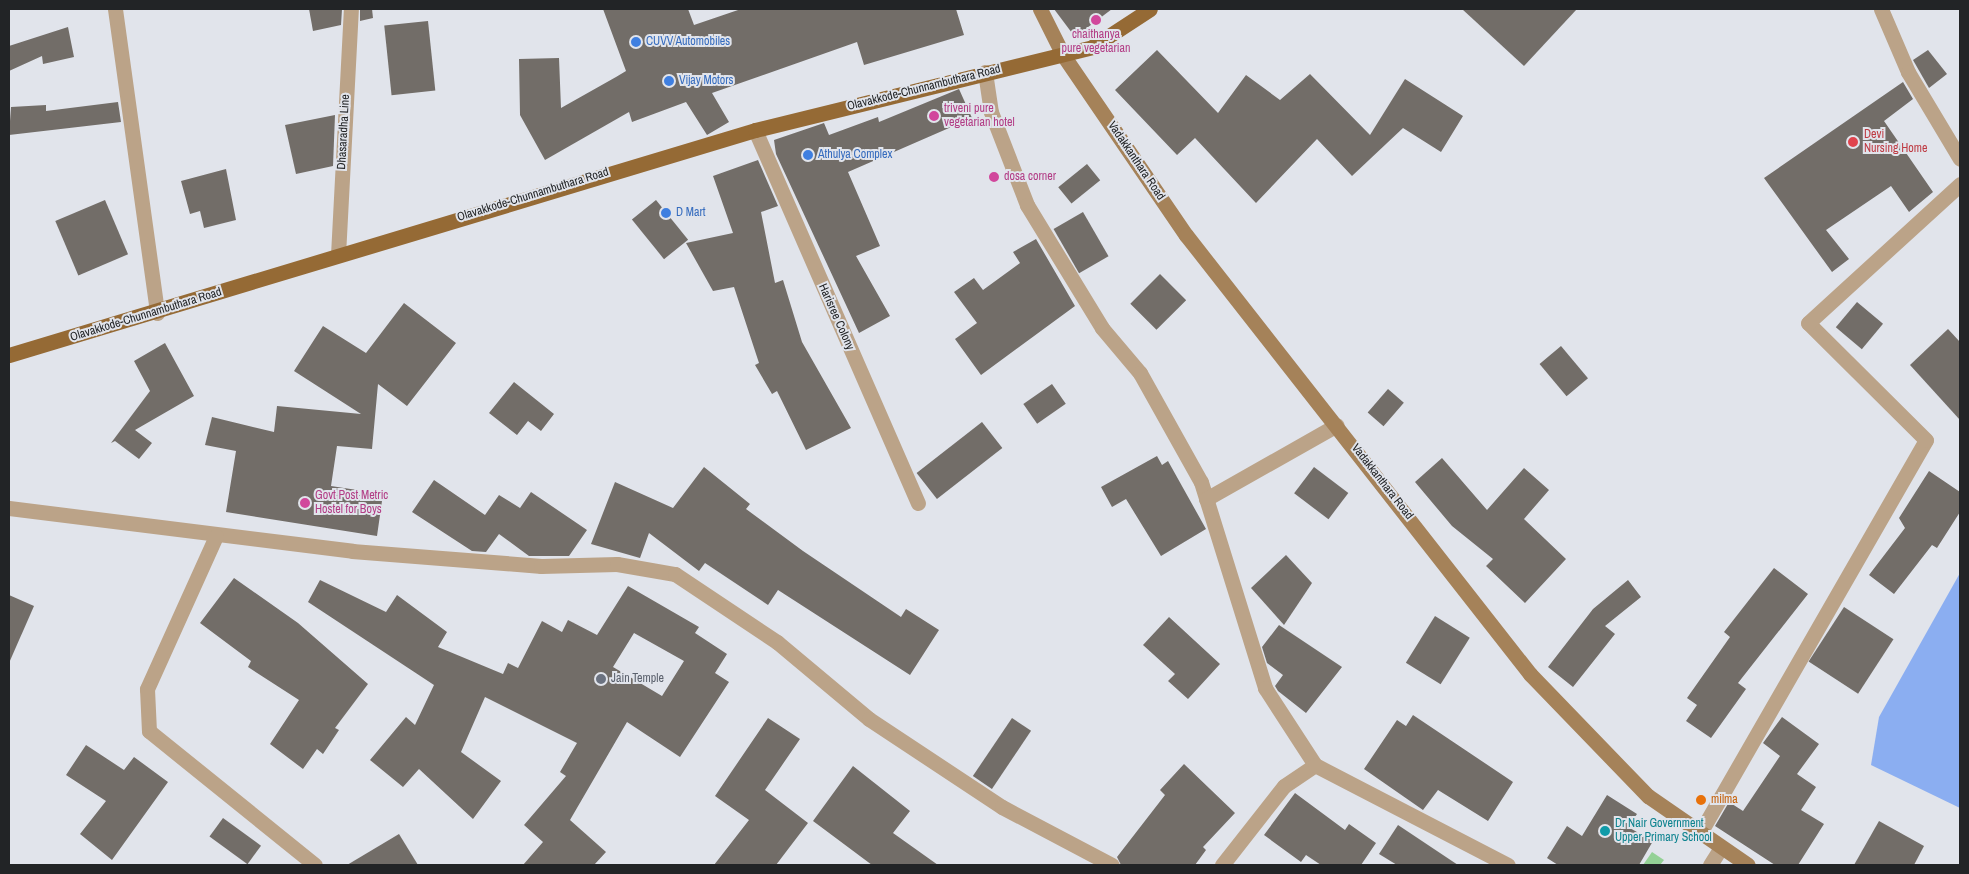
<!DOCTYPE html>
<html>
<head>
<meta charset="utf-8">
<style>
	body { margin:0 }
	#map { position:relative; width:1969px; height:874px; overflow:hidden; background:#e1e4eb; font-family:"Archivo Narrow",sans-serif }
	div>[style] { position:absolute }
	.green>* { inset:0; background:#94d196 }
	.water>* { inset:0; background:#8baef1 }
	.building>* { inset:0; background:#726d68; transform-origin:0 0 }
	.street>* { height:15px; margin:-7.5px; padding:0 7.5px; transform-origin:7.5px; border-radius:7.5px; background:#bba388 }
	.secondary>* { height:15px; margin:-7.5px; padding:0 7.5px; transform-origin:7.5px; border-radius:7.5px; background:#a58259 }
	.primary>* { height:15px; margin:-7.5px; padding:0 7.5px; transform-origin:7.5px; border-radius:7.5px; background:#956a35 }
	.dots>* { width:14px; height:14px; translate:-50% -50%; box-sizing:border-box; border:2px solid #e1e4eb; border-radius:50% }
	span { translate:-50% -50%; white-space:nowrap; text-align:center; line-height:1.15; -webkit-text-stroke:4px #e1e4eb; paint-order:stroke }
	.hotel-label { font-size:12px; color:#b23c85 }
	.left { translate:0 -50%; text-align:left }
	.shop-label { font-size:12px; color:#366cbe }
	.street-label { font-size:12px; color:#222426 }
	.health-label { font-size:12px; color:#be3a42 }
	.worship-label { font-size:12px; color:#5b616d }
	.food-label { font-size:12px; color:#c56008 }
	.culture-label { font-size:12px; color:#0d838f }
	.frame { position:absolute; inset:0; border:10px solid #222426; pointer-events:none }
</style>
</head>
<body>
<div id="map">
	<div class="green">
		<i style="clip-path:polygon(1652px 852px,1664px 860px,1660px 865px,1643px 865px)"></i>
	</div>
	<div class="water">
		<i style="clip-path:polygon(1960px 573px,1960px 808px,1871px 765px,1879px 717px)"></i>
	</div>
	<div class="building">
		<i style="clip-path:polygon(309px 9px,342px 9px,341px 25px,313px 31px)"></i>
		<i style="clip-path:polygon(360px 9px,372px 9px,373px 18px,360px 21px)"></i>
		<i style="clip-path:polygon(603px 9px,688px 9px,694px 25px,741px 9px,956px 9px,964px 35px,864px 65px,857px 42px,712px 93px,729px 122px,707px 135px,686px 102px,632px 122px,629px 112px,545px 160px,520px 115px,519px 59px,559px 58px,561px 108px,616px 77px,626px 71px)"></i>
		<i style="clip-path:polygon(1054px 9px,1112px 9px,1075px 37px)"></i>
		<i style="clip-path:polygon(1462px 9px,1577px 9px,1524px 66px)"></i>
		<i style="left:428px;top:21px;width:70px;height:44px;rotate:84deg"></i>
		<i style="clip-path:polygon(68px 27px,74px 57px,43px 64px,42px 56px,9px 71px,9px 46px)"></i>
		<i style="clip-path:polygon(1157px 50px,1218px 113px,1246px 75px,1280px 100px,1310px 74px,1370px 135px,1405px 79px,1463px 116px,1441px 152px,1403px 128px,1352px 176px,1317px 139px,1256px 203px,1195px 138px,1177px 155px,1115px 90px)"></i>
		<i style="clip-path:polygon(1928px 50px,1947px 74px,1929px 88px,1913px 60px)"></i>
		<i style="clip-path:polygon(1903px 82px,1913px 99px,1884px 121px,1933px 192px,1909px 212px,1891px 186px,1826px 230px,1849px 259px,1832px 272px,1764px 178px)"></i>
		<i style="clip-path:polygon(959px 89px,972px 118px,848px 172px,880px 246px,856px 256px,890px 316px,859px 333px,776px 154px,774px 140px,824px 123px,829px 135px,878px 117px,879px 122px)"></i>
		<i style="clip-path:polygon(118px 102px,121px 122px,9px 135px,11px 107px,46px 105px,46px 111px)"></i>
		<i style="clip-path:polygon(335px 115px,333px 166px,296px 174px,285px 125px)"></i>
		<i style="clip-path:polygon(758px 160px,778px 206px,761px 212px,775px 283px,783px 280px,802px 342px,851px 428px,806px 450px,777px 391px,772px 394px,755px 365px,759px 363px,734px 287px,713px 291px,686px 243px,733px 233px,713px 176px)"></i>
		<i style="left:1087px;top:164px;width:21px;height:37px;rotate:51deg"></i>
		<i style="clip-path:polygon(226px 169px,236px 220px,204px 228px,200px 211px,190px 214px,181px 181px)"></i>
		<i style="left:105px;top:200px;width:59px;height:54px;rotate:67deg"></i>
		<i style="left:656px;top:200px;width:51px;height:31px;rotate:51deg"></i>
		<i style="left:1083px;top:212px;width:51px;height:34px;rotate:60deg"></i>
		<i style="clip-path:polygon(1036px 239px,1075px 306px,981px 375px,955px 339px,977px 323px,954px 292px,974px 278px,983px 290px,1020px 263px,1013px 252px)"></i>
		<i style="left:1160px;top:274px;width:37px;height:42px;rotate:45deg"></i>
		<i style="left:1857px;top:302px;width:34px;height:33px;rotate:40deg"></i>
		<i style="clip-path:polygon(404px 303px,456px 343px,407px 406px,378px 384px,372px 449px,337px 446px,331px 486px,383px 494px,377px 536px,226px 512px,236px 451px,205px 445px,212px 417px,274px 432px,277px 406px,361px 414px,294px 371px,323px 326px,366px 353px)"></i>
		<i style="clip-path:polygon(1948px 329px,1960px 342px,1960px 420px,1910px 365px)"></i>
		<i style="clip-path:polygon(165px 343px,194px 396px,135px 430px,152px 443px,139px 459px,115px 441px,111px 443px,150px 391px,134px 361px)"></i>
		<i style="left:1561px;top:346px;width:42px;height:28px;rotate:50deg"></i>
		<i style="clip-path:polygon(514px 382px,554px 414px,541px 431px,528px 421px,517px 435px,489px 413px)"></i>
		<i style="left:1052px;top:384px;width:24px;height:35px;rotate:55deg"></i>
		<i style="left:1388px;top:389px;width:21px;height:31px;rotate:41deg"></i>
		<i style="left:982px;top:422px;width:33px;height:83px;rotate:52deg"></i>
		<i style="clip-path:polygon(1157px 456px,1162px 465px,1168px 461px,1206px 529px,1161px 556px,1126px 499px,1112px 507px,1101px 487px)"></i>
		<i style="clip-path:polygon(1442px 458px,1487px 510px,1524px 468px,1549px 490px,1524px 519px,1566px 559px,1525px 603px,1486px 566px,1493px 559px,1452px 526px,1415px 482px)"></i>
		<i style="clip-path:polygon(704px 467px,750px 504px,746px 509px,803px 551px,901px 617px,906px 609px,939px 630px,910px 675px,778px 590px,768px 605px,705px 563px,699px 571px,649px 533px,640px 558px,591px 544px,615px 482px,673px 508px)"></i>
		<i style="left:1314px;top:467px;width:43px;height:33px;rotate:37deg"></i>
		<i style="clip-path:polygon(1929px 471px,1960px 492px,1960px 512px,1937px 548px,1932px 545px,1894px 594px,1869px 575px,1905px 528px,1899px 518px)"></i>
		<i style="clip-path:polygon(434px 480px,485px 515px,499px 495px,520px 508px,531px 492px,587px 530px,569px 556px,529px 556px,499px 534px,486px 552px,472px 551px,412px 512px)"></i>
		<i style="clip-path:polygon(1286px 555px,1312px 583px,1284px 625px,1251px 588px)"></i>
		<i style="clip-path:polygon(1774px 568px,1808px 594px,1738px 683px,1746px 689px,1711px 738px,1686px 721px,1697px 705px,1687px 698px,1730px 637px,1724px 632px)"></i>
		<i style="clip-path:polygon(234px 578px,298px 623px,368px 684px,335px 728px,339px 730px,323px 754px,317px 749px,303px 769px,270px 744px,299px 700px,248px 667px,251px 661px,200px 623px)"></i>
		<i style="clip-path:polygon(evenodd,320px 580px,386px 612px,397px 595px,447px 632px,438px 647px,503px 674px,508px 663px,518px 668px,542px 621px,562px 632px,568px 620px,597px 635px,628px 586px,699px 627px,695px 633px,727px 654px,715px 673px,729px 682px,680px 757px,627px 722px,570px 820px,606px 852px,594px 865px,523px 865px,543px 842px,524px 825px,566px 776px,560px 772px,577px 743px,485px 697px,461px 752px,501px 781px,473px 819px,419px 769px,403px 787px,370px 760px,406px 717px,415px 725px,434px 685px,308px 602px,320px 580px,634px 633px,684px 661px,662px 696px,613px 667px,634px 633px)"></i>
		<i style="clip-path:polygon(1628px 580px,1641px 597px,1605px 626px,1615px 634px,1573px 687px,1548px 667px,1593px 609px)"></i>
		<i style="clip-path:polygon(9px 595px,34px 606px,9px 663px)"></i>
		<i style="left:1844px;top:607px;width:59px;height:65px;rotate:33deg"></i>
		<i style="left:1435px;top:616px;width:41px;height:55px;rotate:32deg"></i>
		<i style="clip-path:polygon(1169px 617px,1220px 664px,1188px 699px,1168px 681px,1175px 674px,1143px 645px)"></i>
		<i style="clip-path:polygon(1279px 625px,1342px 667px,1306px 713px,1278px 691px,1275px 686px,1283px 675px,1267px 663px,1262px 647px)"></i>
		<i style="clip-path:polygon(1413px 715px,1513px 782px,1488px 821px,1438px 790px,1423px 810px,1364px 769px,1397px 720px,1406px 726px)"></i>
		<i style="clip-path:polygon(1782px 717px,1819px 744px,1797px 774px,1816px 787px,1801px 810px,1824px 824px,1798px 865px,1775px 865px,1715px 826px,1729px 802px,1743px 811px,1780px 756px,1763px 743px)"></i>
		<i style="clip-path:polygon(768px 718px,800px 739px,765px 790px,808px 823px,776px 865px,714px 865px,749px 820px,715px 796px)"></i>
		<i style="left:1012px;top:718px;width:23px;height:70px;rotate:34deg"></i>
		<i style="clip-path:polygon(86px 745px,124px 770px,134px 757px,168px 782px,112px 860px,80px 834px,106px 801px,66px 775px)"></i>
		<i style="clip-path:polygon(1184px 764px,1235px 813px,1203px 847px,1206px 850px,1195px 865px,1121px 865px,1117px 857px,1165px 795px,1160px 790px)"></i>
		<i style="clip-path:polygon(853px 766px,910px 811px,893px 833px,938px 865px,872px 865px,813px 821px)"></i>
		<i style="clip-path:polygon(1295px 793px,1345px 830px,1349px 824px,1376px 843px,1361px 865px,1321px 865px,1306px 855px,1301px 862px,1264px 835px)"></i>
		<i style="clip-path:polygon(1607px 795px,1637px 814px,1628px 827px,1653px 841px,1639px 865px,1558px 865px,1547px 858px,1567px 826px,1582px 836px)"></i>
		<i style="left:223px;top:818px;width:47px;height:23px;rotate:36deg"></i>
		<i style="clip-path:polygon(1879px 821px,1924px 846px,1914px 865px,1854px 865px)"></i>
		<i style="clip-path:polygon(1398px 825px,1458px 865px,1397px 865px,1379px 854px)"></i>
		<i style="clip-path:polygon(399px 834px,418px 865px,347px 865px)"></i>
	</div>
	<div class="street">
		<i style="left:115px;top:9px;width:307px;rotate:82.1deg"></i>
		<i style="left:1881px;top:9px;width:69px;rotate:66.8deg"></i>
		<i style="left:1908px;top:72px;width:101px;rotate:59.1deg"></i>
		<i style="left:985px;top:72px;width:40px;rotate:81.5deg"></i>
		<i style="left:991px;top:112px;width:100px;rotate:68.8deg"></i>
		<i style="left:1027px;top:205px;width:144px;rotate:58.6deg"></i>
		<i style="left:1102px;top:328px;width:59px;rotate:49.8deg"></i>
		<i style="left:1140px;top:373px;width:125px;rotate:60.8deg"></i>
		<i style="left:1201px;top:482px;width:216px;rotate:72.7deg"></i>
		<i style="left:1265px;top:688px;width:92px;rotate:57deg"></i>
		<i style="left:755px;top:130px;width:407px;rotate:66.4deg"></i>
		<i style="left:338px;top:255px;width:246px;rotate:-87deg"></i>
		<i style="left:1206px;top:499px;width:150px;rotate:-29.5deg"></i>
		<i style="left:9px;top:508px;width:346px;rotate:7.1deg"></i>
		<i style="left:352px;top:551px;width:190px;rotate:4.5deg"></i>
		<i style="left:541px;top:566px;width:76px;rotate:-1.5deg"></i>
		<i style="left:617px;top:564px;width:59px;rotate:9.8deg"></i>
		<i style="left:675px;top:574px;width:123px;rotate:33.7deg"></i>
		<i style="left:777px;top:642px;width:120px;rotate:39.9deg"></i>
		<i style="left:869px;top:719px;width:159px;rotate:33.5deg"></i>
		<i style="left:1002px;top:807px;width:124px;rotate:27.8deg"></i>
		<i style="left:216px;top:536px;width:168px;rotate:114.3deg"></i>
		<i style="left:147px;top:689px;width:42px;rotate:87.3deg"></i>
		<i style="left:149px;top:731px;width:213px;rotate:38.9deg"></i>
		<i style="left:1700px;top:833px;width:453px;rotate:-60.1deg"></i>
		<i style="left:1926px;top:440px;width:166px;rotate:-135.2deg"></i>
		<i style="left:1808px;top:323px;width:206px;rotate:-42.4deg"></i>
		<i style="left:1222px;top:865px;width:100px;rotate:-51.9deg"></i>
		<i style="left:1284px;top:786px;width:37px;rotate:-34deg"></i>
		<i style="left:1315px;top:765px;width:217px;rotate:27.4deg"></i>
		<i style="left:1710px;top:865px;width:19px;rotate:-58deg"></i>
	</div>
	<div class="secondary">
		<i style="left:1040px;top:9px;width:51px;rotate:63.4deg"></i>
		<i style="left:1063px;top:55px;width:218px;rotate:55.7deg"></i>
		<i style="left:1186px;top:235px;width:558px;rotate:51.92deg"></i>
		<i style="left:1530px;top:674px;width:170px;rotate:46deg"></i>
		<i style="left:1648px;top:796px;width:121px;rotate:34.6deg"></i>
	</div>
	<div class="primary">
		<i style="left:9px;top:355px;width:779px;rotate:-16.78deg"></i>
		<i style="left:755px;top:130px;width:347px;rotate:-13.8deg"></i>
		<i style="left:1092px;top:47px;width:69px;rotate:-33.2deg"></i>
	</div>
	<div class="dots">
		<i style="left:1096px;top:20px;background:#d1479c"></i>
		<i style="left:636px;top:42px;background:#3f7fe0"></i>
		<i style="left:669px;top:81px;background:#3f7fe0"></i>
		<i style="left:934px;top:116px;background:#d1479c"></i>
		<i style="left:1853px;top:142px;background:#e0444e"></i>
		<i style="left:808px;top:155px;background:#3f7fe0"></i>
		<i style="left:994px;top:177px;background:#d1479c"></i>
		<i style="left:666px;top:213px;background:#3f7fe0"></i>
		<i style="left:305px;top:503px;background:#d1479c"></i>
		<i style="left:601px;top:679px;background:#6b7280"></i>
		<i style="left:1701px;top:800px;background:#e8710a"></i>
		<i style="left:1605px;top:831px;background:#0f9aa8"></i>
	</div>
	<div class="hotel-label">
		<span style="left:1096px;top:42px">chaithanya<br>pure vegetarian</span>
		<span class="left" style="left:944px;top:116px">triveni pure<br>vegetarian hotel</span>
		<span class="left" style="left:1004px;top:177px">dosa corner</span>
		<span class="left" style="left:315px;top:503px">Govt Post Metric<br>Hostel for Boys</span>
	</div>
	<div class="shop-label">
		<span class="left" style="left:646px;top:42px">CUVV Automobiles</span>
		<span class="left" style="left:679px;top:81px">Vijay Motors</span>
		<span class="left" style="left:818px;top:155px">Athulya Complex</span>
		<span class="left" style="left:676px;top:213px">D Mart</span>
	</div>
	<div class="street-label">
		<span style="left:924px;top:88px;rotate:-14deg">Olavakkode-Chunnambuthara Road</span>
		<span style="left:344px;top:132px;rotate:-87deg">Dhasaradha Line</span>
		<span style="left:1136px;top:161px;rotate:56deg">Vadakkanthara Road</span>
		<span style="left:533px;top:195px;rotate:-17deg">Olavakkode-Chunnambuthara Road</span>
		<span style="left:146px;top:315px;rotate:-17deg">Olavakkode-Chunnambuthara Road</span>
		<span style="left:836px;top:317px;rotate:66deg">Harisree Colony</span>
		<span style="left:1382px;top:482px;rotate:52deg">Vadakkanthara Road</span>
	</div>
	<div class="health-label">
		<span class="left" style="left:1864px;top:142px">Devi<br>Nursing Home</span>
	</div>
	<div class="worship-label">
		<span class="left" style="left:611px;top:679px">Jain Temple</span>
	</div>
	<div class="food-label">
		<span class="left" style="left:1711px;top:800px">milma</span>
	</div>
	<div class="culture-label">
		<span class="left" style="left:1615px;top:831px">Dr Nair Government<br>Upper Primary School</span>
	</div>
	<div class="frame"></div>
</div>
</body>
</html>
